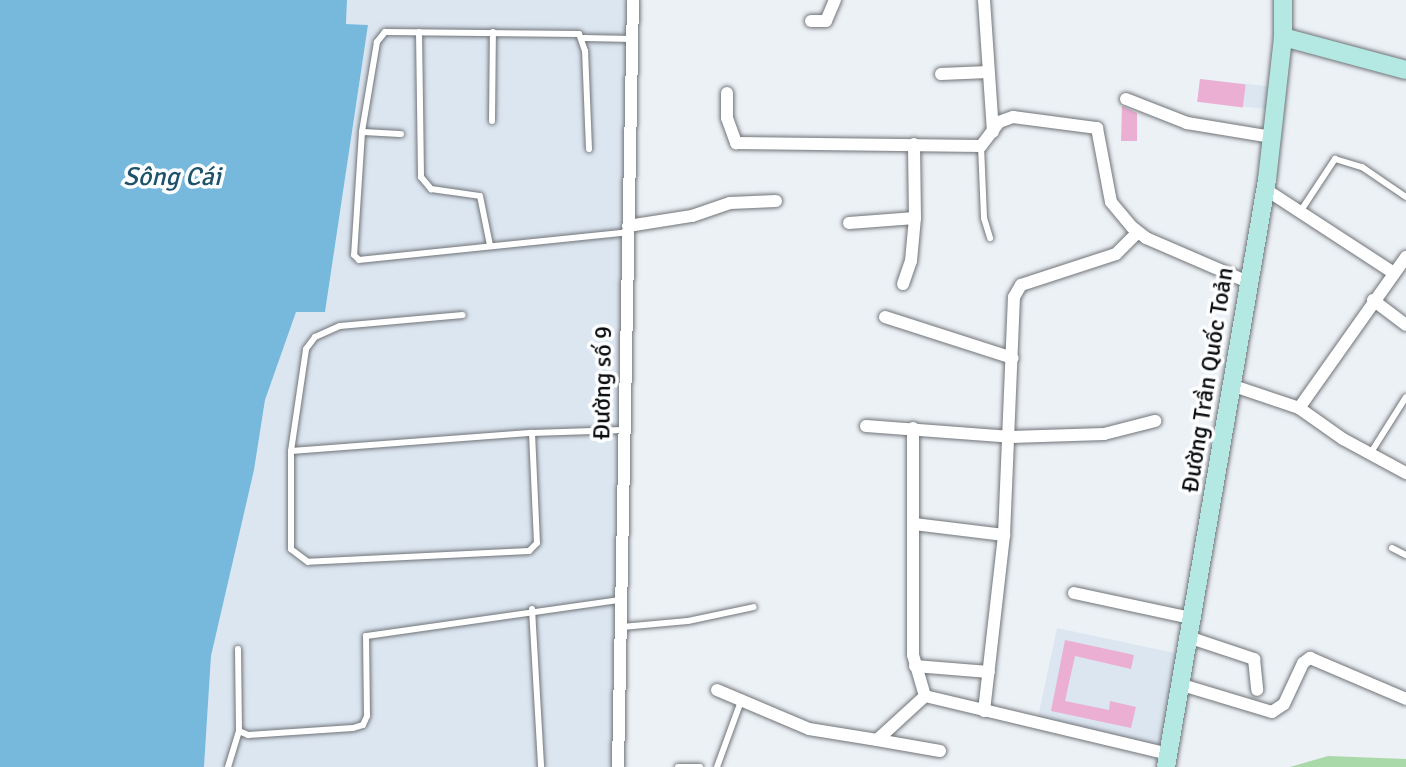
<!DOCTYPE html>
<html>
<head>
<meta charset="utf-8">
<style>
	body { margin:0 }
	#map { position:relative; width:1406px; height:767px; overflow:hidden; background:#ecf1f6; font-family:Signika,sans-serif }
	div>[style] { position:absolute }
	.built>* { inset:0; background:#dce6f1; transform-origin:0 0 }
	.green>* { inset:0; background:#a9d9a9 }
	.water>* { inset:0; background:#77b9dd }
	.building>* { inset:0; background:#ebafd4; transform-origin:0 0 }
	.roads { filter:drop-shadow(0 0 2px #707478) drop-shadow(0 0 2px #707478) }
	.lane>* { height:6px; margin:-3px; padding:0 3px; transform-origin:3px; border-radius:3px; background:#fff }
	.street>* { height:12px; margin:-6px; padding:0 6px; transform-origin:6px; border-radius:6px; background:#fff }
	.secondary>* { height:18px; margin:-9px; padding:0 9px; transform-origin:9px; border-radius:9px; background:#b3e9e2 }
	span { translate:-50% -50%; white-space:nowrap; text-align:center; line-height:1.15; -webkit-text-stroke:7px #fdfeff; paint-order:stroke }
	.street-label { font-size:24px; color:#0d0e10 }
	.water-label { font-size:26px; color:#1e526b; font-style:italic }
</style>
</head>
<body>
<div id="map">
	<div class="built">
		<i style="clip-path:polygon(347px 0,629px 0,614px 767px,204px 767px,211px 656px,254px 470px,265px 400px,296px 311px,325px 312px,368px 25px,346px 24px)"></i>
		<i style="left:1200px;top:79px;width:71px;height:23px;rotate:6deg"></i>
		<i style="left:1057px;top:628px;width:124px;height:94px;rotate:12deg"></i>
	</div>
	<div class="green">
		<i style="clip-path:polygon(1328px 756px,1406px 759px,1406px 767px,1290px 767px)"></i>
	</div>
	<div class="water">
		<i style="clip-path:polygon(0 0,347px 0,346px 24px,368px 25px,325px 312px,296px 312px,265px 400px,254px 470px,211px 656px,204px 767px,0 767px)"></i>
	</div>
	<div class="building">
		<i style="left:1200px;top:79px;width:46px;height:23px;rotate:7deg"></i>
		<i style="clip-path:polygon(1122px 106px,1137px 113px,1137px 141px,1121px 141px)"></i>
		<i style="clip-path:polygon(1065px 640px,1134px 655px,1131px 669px,1075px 656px,1065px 701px,1109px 710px,1110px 701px,1136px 707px,1131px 728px,1051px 711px)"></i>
	</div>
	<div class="roads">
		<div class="lane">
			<i style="left:419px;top:32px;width:145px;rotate:89.2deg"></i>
			<i style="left:421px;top:177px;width:16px;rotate:50deg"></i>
			<i style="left:431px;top:189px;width:49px;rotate:8.1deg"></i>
			<i style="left:480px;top:196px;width:50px;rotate:78.5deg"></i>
			<i style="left:584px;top:38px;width:49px;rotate:1.2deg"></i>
			<i style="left:492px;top:121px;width:89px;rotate:-89.4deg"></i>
			<i style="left:362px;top:132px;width:39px;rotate:3deg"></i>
			<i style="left:981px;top:146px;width:72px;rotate:87.6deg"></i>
			<i style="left:984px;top:218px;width:21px;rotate:73deg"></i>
			<i style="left:589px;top:149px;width:98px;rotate:-92.3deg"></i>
			<i style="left:585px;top:51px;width:18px;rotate:-109deg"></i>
			<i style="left:579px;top:34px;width:194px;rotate:-179.4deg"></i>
			<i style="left:385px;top:32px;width:13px;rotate:129deg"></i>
			<i style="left:377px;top:42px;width:91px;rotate:99.5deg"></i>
			<i style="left:362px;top:132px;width:123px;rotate:93.7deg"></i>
			<i style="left:354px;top:255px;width:7px;rotate:45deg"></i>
			<i style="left:359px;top:260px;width:270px;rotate:-5.9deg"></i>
			<i style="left:1300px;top:212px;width:64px;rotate:-56.6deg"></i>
			<i style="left:1335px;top:159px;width:28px;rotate:17deg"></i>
			<i style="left:1362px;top:167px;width:53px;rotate:34.3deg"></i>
			<i style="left:532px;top:433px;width:110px;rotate:87.4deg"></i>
			<i style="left:537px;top:543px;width:11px;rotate:135deg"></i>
			<i style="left:529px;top:551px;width:221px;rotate:177.2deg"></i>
			<i style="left:308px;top:562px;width:21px;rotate:-143deg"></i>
			<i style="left:291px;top:549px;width:98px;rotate:-90deg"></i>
			<i style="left:291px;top:451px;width:242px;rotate:-4.3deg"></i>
			<i style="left:532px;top:433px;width:91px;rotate:-1.9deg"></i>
			<i style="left:291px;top:451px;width:103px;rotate:-81.6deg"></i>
			<i style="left:306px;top:349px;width:15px;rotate:-53deg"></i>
			<i style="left:315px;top:337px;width:27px;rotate:-24deg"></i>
			<i style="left:340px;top:326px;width:123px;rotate:-5.1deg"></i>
			<i style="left:1370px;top:454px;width:67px;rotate:-57.7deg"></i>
			<i style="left:1392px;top:548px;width:16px;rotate:27deg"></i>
			<i style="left:532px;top:609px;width:158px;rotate:86.7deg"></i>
			<i style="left:622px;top:627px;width:66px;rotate:-5.2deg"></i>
			<i style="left:688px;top:621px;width:67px;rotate:-12deg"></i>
			<i style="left:238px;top:649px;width:82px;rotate:89.3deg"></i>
			<i style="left:239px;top:731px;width:10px;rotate:24deg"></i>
			<i style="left:248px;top:735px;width:105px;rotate:-3.8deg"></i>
			<i style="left:353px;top:728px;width:10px;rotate:-17deg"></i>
			<i style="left:363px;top:725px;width:10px;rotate:-66deg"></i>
			<i style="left:367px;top:716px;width:80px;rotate:-90.7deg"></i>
			<i style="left:366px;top:636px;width:257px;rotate:-8.1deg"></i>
			<i style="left:228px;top:767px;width:38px;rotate:-73deg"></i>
			<i style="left:678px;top:767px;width:22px"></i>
			<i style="left:717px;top:767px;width:70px;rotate:-70deg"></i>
		</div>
		<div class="street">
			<i style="left:984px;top:0;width:132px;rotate:86.1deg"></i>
			<i style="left:811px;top:21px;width:15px"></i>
			<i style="left:826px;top:21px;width:23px;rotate:-67deg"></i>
			<i style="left:941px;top:74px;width:47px;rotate:-2.4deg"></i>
			<i style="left:727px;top:93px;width:25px;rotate:90deg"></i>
			<i style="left:727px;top:118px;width:27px;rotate:70deg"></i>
			<i style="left:736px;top:143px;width:245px;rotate:0.7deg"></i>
			<i style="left:981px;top:146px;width:30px;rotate:-53deg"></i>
			<i style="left:999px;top:122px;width:15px;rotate:-20deg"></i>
			<i style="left:1013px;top:117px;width:85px;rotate:7.5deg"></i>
			<i style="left:1097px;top:128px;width:75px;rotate:79.3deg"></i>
			<i style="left:1111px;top:202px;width:33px;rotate:50deg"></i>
			<i style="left:1132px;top:227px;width:18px;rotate:38deg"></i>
			<i style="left:1146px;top:238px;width:111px;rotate:23.3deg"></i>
			<i style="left:1126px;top:99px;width:66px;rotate:21.5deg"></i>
			<i style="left:1187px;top:123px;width:86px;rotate:9.4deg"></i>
			<i style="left:1265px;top:189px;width:154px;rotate:33.1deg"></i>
			<i style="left:849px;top:223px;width:66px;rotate:-4.3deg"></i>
			<i style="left:628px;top:226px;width:65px;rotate:-8.9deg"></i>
			<i style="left:692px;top:216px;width:40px;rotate:-18.9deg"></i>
			<i style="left:730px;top:203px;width:46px;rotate:-2.5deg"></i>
			<i style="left:1406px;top:257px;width:185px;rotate:125.3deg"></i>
			<i style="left:1299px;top:408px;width:54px;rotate:35.2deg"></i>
			<i style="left:1343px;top:439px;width:72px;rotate:28.4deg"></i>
			<i style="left:903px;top:284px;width:24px;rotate:-71deg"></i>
			<i style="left:911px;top:261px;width:43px;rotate:-84.7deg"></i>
			<i style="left:915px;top:218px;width:74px;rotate:-90.8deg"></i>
			<i style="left:1373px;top:300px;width:41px;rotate:37.1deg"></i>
			<i style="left:885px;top:317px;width:134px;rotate:17.8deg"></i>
			<i style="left:1234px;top:386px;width:69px;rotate:18.7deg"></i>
			<i style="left:866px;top:426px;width:145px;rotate:4.3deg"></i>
			<i style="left:1011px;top:437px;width:93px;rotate:-1.8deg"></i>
			<i style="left:1104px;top:434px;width:53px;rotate:-14.3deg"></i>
			<i style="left:913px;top:428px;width:227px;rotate:90deg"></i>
			<i style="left:913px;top:655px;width:43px;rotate:73.7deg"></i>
			<i style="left:925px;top:696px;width:251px;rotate:13.4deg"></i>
			<i style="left:914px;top:524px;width:91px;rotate:7deg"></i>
			<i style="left:1074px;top:593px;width:120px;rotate:12.1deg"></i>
			<i style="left:1188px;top:637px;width:70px;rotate:18.4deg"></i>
			<i style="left:1254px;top:659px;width:31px;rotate:84deg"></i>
			<i style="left:915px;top:666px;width:74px;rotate:4.6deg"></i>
			<i style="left:1179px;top:684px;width:97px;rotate:16.8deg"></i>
			<i style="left:1272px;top:712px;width:14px;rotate:-34deg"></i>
			<i style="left:1284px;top:704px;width:45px;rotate:-65.1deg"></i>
			<i style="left:1303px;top:663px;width:9px;rotate:-36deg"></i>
			<i style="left:1310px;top:658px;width:104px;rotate:23.1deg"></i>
			<i style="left:717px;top:690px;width:100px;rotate:23deg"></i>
			<i style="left:809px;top:729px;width:69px;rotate:9.2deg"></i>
			<i style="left:877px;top:740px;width:65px;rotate:-42.5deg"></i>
			<i style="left:984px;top:711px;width:177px;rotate:-83.5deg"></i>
			<i style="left:1004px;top:535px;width:238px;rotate:-87.6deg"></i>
			<i style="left:1014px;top:297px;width:14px;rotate:-60deg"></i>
			<i style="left:1021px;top:285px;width:100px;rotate:-18.1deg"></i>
			<i style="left:1116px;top:254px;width:31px;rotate:-45deg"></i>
			<i style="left:877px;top:740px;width:64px;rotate:9.9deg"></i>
			<i style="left:618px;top:767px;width:767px;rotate:-88.88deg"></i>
		</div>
		<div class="secondary">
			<i style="left:1283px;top:37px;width:127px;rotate:15deg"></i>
			<i style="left:1166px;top:767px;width:596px;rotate:-80.24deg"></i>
			<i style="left:1267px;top:180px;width:144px;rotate:-83.6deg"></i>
			<i style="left:1283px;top:37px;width:37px;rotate:-90deg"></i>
		</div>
	</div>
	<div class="street-label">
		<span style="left:1208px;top:380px;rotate:-81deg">Đường Trần Quốc Toản</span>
		<span style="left:603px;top:383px;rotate:-89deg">Đường số 9</span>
	</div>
	<div class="water-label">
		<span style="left:172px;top:178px">Sông Cái</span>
	</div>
</div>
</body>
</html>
